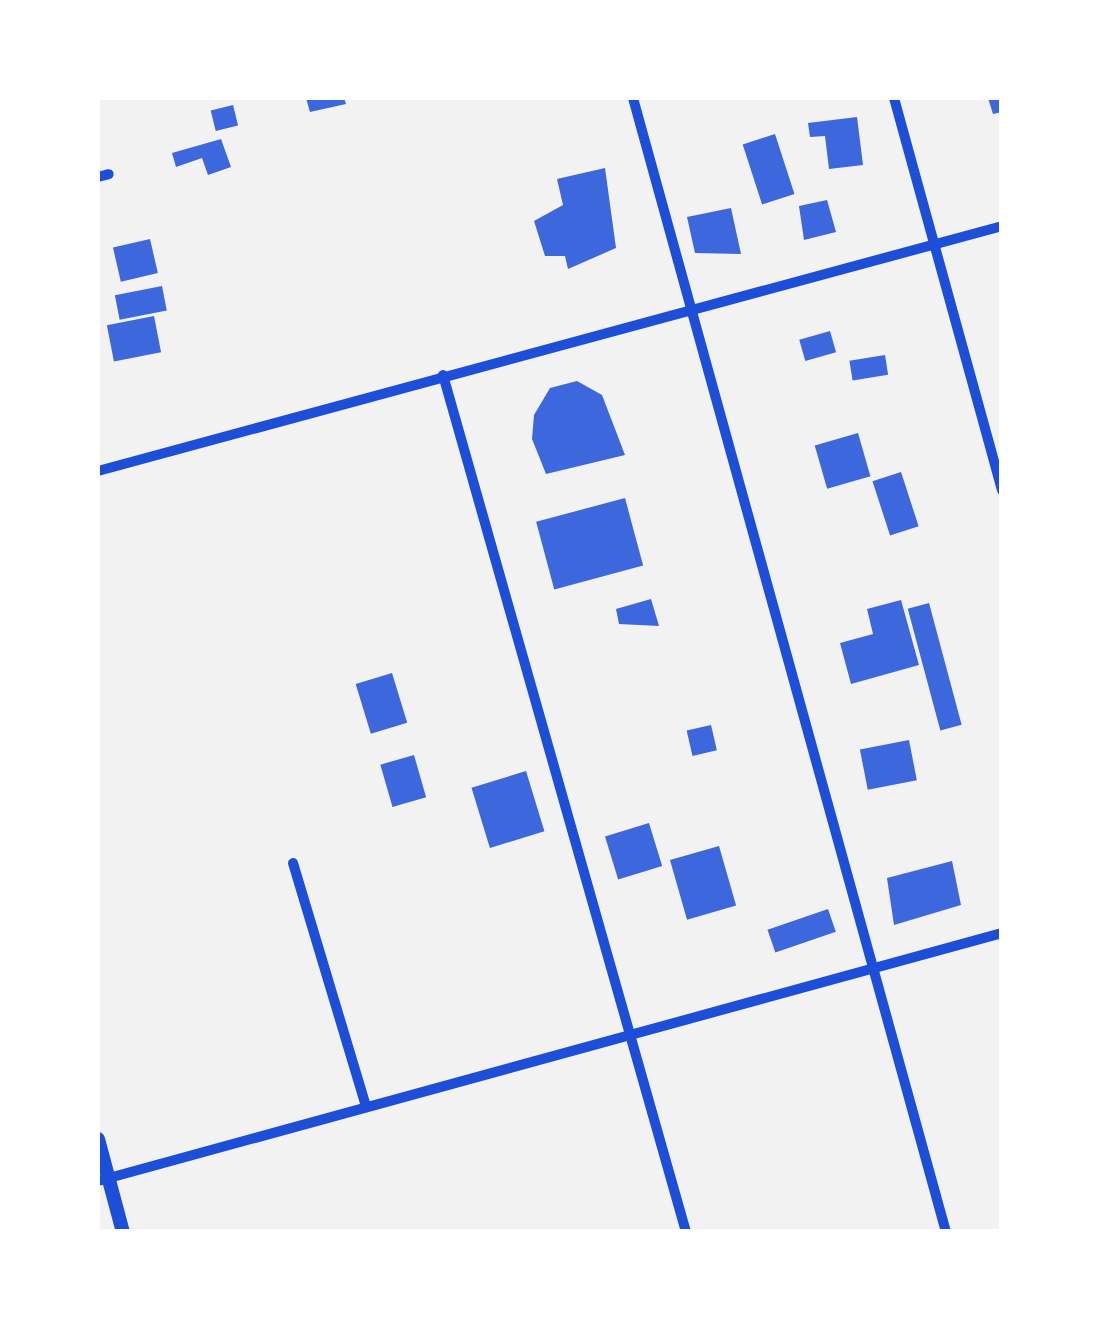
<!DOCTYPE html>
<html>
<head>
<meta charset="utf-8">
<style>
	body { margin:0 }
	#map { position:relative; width:1099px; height:1329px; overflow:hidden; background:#f2f2f2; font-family:"Fira Sans",sans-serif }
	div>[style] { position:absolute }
	.building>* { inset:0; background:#3d67dc; transform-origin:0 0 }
	.minor>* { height:10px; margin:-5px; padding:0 5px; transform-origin:5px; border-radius:5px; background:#1d4ed8 }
	.tertiary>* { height:14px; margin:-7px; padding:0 7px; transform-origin:7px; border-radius:7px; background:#1d4ed8 }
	span { translate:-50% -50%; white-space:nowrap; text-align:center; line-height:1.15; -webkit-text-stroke:8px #fff; paint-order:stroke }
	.frame { position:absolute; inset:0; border:100px solid #fff; pointer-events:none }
</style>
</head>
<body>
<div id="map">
	<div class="building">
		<i style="clip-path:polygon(306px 98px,344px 98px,346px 104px,310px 112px)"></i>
		<i style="clip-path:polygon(988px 98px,1002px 98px,1002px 112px,993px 114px)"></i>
		<i style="left:233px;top:105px;width:21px;height:23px;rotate:76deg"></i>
		<i style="clip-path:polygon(857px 117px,863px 165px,829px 169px,825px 136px,810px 137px,808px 123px)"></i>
		<i style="left:775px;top:134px;width:63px;height:34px;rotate:72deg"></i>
		<i style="clip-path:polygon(221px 139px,231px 167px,208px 175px,202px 158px,176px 167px,172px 153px)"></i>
		<i style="clip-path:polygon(605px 168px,616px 248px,568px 269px,565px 256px,545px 256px,534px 221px,563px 205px,557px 179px)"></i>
		<i style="clip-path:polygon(827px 200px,836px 232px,804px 240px,799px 206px)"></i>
		<i style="clip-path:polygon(731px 208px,741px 254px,695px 253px,687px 217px)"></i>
		<i style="left:150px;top:239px;width:35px;height:38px;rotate:77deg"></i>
		<i style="left:162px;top:286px;width:25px;height:48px;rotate:79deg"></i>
		<i style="left:154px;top:316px;width:37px;height:48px;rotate:79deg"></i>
		<i style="left:830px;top:331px;width:22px;height:32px;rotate:74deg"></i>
		<i style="left:885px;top:355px;width:20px;height:36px;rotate:81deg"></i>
		<i style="clip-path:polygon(577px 381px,602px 395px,625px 455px,546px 474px,532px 439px,534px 415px,550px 388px)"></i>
		<i style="left:858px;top:433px;width:45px;height:45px;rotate:74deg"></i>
		<i style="left:901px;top:472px;width:57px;height:30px;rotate:72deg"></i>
		<i style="left:625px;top:498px;width:70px;height:92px;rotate:75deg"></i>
		<i style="clip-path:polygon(651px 599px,659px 626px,619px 624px,616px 609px)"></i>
		<i style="clip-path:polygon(901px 600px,919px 665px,851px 684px,840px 643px,873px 634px,867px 609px)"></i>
		<i style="left:929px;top:603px;width:126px;height:22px;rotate:75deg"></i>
		<i style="left:392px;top:673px;width:52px;height:38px;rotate:73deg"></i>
		<i style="left:711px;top:725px;width:26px;height:25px;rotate:77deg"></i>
		<i style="left:909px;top:740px;width:41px;height:50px;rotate:79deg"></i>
		<i style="left:414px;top:755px;width:44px;height:35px;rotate:74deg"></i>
		<i style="left:526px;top:771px;width:63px;height:57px;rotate:73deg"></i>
		<i style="left:649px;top:823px;width:45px;height:46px;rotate:73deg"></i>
		<i style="left:719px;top:846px;width:62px;height:51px;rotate:74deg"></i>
		<i style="clip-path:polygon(952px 861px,961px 905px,894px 925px,887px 878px)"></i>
		<i style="left:828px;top:909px;width:24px;height:64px;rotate:71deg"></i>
	</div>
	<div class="minor">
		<i style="left:633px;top:98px;width:1176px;rotate:74.57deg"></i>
		<i style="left:894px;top:98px;width:407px;rotate:74.6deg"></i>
		<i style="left:98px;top:177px;width:11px;rotate:-15deg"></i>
		<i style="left:443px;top:375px;width:891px;rotate:74.17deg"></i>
		<i style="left:98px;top:471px;width:937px;rotate:-15.16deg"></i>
		<i style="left:293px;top:863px;width:255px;rotate:73.3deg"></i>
		<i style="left:98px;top:1181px;width:937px;rotate:-15.34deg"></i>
	</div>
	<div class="tertiary">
		<i style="left:98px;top:1139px;width:96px;rotate:75deg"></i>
	</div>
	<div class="frame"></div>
</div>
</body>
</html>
